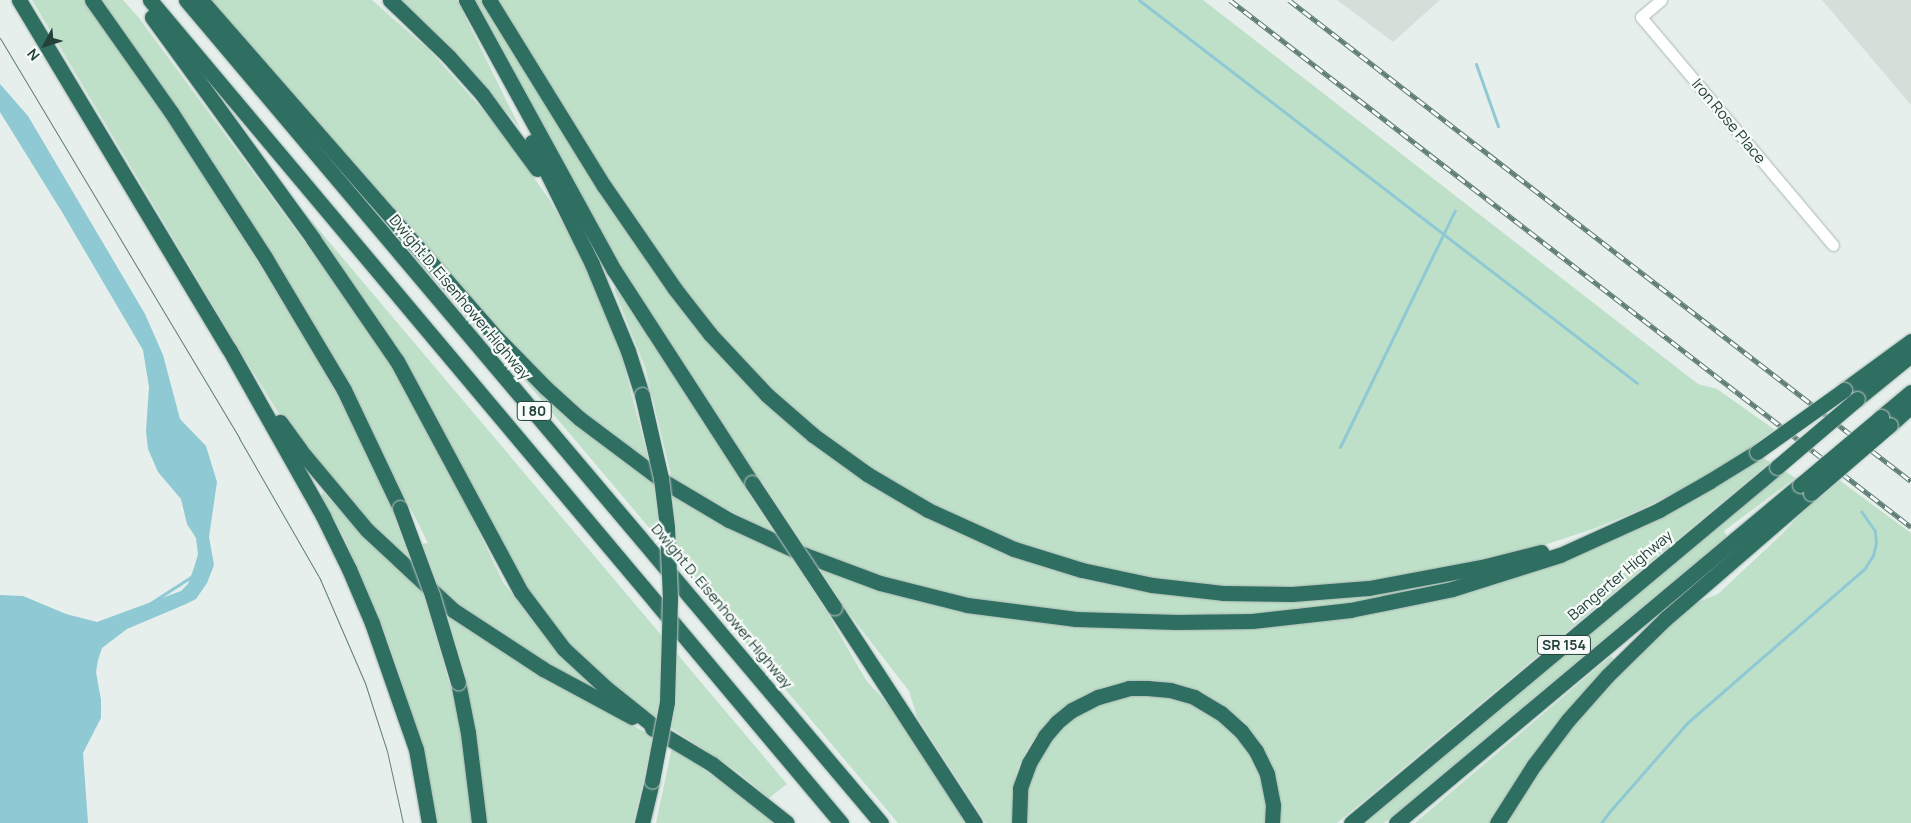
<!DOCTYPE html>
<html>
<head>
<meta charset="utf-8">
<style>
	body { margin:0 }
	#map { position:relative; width:1911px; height:823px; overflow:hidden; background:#e6efeb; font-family:Manrope,sans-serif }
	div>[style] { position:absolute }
	.built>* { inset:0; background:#d4dfda }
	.green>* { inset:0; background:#bfe0c8 }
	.water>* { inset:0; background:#8ec9d4 }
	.stream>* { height:3px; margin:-1.5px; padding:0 1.5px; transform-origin:1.5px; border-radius:1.5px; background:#8ec9d4 }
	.roads { filter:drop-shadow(0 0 1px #a8b8b2) drop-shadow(0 0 1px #a8b8b2) }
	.street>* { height:11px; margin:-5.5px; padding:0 5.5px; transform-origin:5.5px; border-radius:5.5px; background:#fff }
	.highway>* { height:15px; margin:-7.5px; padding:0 7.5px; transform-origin:7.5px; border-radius:7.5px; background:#2f6f62 }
	.tram>* { height:1px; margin:-0.5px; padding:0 0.5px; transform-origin:0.5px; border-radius:0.5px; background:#5f7d75 }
	.rail>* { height:5px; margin-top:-2.5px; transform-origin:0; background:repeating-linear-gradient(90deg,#f7fbf9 0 9px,#5f7d75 0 18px); box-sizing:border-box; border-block:1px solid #5f7d75 }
	.bridges { filter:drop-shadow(0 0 1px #c2cac8) drop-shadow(0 0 1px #c2cac8) }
	.highway-bridge>* { height:15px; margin:-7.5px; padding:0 7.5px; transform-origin:7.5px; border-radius:7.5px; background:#2f6f62 }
	span { translate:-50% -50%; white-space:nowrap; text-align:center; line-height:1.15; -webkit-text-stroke:4.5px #f7fbf9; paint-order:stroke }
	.shield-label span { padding:1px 4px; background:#f7fbf9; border:1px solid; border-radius:4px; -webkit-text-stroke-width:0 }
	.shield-label { font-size:14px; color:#24423a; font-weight:700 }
	.street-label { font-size:15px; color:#24423a }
	.north { position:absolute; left:20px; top:20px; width:50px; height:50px; -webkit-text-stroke:4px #f7fbf9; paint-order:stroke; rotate:230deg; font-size:14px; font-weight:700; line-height:20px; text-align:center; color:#24423a }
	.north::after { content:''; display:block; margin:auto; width:18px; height:22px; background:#24423a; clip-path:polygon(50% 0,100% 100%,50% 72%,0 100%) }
</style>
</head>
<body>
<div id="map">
	<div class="built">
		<i style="clip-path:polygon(1337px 0,1440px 0,1393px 42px)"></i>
		<i style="clip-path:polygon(1822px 0,1911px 0,1911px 105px)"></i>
	</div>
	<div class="green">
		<i style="clip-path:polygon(32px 0,88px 0,158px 103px,302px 333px,355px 427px,409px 546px,428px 543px,349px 387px,215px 168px,101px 0,123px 0,139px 18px,359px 316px,387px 358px,446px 464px,503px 582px,550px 644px,597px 690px,564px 675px,464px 609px,440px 590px,387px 543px,307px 452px,279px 414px,239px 349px)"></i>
		<i style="clip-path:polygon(210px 0,372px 0,430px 51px,498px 127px,549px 199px,572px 240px,591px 279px,618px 343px,649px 461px,576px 407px,507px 339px)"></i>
		<i style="clip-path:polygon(400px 0,457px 0,520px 128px,449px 45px)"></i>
		<i style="clip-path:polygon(475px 0,483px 0,728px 362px,945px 525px,1153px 591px,1408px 587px,1409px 593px,1340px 606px,1216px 617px,1057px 611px,951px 595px,905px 584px,833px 561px,803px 545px,746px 465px,627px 279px,524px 97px)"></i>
		<i style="clip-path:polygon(497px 0,1203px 0,1698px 384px,1717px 389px,1775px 430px,1727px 464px,1688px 486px,1637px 511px,1593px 529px,1538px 547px,1476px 564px,1341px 586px,1285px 589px,1159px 582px,1104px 570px,995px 536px,886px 480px,837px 447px,781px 401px,706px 320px,629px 213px)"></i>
		<i style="clip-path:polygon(292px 198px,787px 784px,769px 798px,738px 772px,629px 700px,546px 622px,452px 451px)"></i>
		<i style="clip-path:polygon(618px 286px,748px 491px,778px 537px,672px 479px,645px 367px,614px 289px)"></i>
		<i style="clip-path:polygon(495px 345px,573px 421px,628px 465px,674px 496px,733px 529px,792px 557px,821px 602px,866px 680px,892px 709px,966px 823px,898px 823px)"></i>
		<i style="clip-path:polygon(1761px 457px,1770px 462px,1337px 823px,1280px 823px,1280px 808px,1277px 782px,1270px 762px,1258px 740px,1244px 722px,1202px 692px,1153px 680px,1127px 682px,1104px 687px,1083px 696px,1044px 726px,1029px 746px,1018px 767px,1013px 791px,1013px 823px,986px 823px,917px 717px,909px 691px,847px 611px,817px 566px,847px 579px,944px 607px,1048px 623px,1202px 629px,1296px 624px,1385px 611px,1444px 598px,1526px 573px)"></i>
		<i style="clip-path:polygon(1785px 471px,1795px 478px,1724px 531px,1727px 536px,1384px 823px,1362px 823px)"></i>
		<i style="clip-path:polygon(1839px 480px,1911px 533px,1911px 823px,1505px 823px,1529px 785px,1565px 736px,1600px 693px,1635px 657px,1693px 604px,1718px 594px,1782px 534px,1815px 499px)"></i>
		<i style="clip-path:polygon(323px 492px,370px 543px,425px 592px,461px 728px,474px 823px,436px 823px,414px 724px,400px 675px,383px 627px,362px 578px,343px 535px,321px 496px)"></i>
		<i style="clip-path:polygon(446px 610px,472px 631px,519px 663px,654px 737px,633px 823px,486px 823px,478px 752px,460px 665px)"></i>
		<i style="clip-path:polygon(1611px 656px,1615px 660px,1491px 823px,1415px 823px)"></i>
		<i style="clip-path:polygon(1151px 693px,1180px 698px,1208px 710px,1227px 724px,1249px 749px,1260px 773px,1266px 795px,1267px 823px,1025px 823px,1025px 803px,1029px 783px,1040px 757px,1054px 735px,1072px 719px,1094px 705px,1122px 696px)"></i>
		<i style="clip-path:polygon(672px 747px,743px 797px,777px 823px,656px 823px)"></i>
	</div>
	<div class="water">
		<i style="clip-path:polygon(0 84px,28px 116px,145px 314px,163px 355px,180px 419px,206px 446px,217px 482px,209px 537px,214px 565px,207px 583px,196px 599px,186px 604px,127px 629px,102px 648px,98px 660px,96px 672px,101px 700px,101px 718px,83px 753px,88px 823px,0 823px,0 595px,23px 596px,66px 614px,97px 622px,181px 591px,188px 584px,194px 568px,198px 554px,196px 538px,187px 524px,181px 499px,158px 472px,148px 449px,146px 431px,149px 387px,143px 350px,62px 212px,0 112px)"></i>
	</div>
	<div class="stream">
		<i style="left:1139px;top:0;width:628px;rotate:37.56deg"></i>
		<i style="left:1476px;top:64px;width:66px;rotate:70.5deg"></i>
		<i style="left:1340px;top:447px;width:263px;rotate:-64.1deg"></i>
		<i style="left:149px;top:604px;width:54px;rotate:-32.8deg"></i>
		<i style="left:1601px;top:823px;width:15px;rotate:-53deg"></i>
		<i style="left:1610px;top:811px;width:117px;rotate:-48.8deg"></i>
		<i style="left:1687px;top:723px;width:236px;rotate:-41deg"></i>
		<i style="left:1865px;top:568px;width:15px;rotate:-58deg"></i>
		<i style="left:1873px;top:555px;width:12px;rotate:-76deg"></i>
		<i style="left:1876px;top:543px;width:12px;rotate:-95deg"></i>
		<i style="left:1875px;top:531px;width:24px;rotate:-125deg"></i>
	</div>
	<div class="roads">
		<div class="street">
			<i style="left:1661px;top:0;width:26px;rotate:140deg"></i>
			<i style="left:1641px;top:17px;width:298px;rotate:49.9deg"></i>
		</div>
		<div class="highway">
			<i style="left:19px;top:0;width:407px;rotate:59deg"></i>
			<i style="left:229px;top:349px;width:192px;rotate:60.6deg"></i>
			<i style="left:323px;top:516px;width:59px;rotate:63.9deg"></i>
			<i style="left:349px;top:569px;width:59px;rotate:66.9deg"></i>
			<i style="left:372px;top:623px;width:133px;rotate:70.8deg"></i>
			<i style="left:416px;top:749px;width:75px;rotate:80deg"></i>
			<i style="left:92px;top:0;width:137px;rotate:54.8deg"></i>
			<i style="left:171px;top:112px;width:175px;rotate:57.1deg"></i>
			<i style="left:266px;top:259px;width:152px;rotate:59.2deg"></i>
			<i style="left:344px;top:390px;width:131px;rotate:64.6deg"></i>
			<i style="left:150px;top:0;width:1075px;rotate:49.98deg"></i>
			<i style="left:186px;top:0;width:1077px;rotate:49.82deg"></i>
			<i style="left:201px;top:0;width:449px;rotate:48.8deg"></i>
			<i style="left:497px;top:338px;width:70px;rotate:45.6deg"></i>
			<i style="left:546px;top:388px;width:45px;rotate:42.3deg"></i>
			<i style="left:579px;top:418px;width:105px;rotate:36.9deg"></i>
			<i style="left:663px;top:481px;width:77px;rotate:30.6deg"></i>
			<i style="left:729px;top:520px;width:84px;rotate:24.7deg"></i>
			<i style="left:805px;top:555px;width:80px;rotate:20.5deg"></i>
			<i style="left:880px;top:583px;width:90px;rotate:14.2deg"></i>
			<i style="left:967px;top:605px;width:110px;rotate:7.3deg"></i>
			<i style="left:1076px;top:619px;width:101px;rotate:1.7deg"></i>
			<i style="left:1177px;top:622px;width:75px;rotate:-0.8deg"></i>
			<i style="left:1252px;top:621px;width:99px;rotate:-6.4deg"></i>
			<i style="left:1350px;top:610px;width:104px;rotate:-11.6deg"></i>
			<i style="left:1452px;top:589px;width:113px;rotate:-17.5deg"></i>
			<i style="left:1560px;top:555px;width:109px;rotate:-24.4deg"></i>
			<i style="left:1659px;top:510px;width:59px;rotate:-29.6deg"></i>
			<i style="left:1710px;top:481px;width:55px;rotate:-31.7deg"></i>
			<i style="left:390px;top:0;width:82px;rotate:44deg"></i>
			<i style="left:449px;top:57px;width:50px;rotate:48.3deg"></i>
			<i style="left:482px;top:94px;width:93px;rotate:53.7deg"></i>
			<i style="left:466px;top:0;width:308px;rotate:61.3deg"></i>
			<i style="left:614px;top:270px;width:254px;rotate:57.1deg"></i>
			<i style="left:489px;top:0;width:219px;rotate:58.3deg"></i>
			<i style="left:604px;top:186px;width:125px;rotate:55.4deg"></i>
			<i style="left:675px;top:289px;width:57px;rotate:52.1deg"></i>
			<i style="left:710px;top:334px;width:83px;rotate:46.9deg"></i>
			<i style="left:767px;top:395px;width:61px;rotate:41deg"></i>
			<i style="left:813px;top:435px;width:67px;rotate:35.8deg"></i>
			<i style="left:867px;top:474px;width:71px;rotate:30.5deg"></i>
			<i style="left:928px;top:510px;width:94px;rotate:24.4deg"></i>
			<i style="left:1014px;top:549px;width:71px;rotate:17.2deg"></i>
			<i style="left:1082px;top:570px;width:72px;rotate:12.1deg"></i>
			<i style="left:1152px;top:585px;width:71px;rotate:6.4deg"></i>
			<i style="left:1223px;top:593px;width:69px;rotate:0.8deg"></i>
			<i style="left:1292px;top:594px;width:77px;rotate:-4.5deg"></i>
			<i style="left:1369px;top:588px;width:119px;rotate:-10.6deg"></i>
			<i style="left:1486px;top:566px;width:57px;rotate:-14.3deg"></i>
			<i style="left:152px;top:17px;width:274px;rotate:54deg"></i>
			<i style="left:313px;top:239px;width:148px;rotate:55.5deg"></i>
			<i style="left:397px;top:361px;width:262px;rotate:61.8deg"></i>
			<i style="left:521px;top:592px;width:71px;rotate:53deg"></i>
			<i style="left:564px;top:649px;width:56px;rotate:42.8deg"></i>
			<i style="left:605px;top:687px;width:72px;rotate:38.8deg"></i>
			<i style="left:532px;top:142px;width:136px;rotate:63.8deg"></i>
			<i style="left:592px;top:264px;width:94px;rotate:67.5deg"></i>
			<i style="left:628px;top:351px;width:46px;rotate:72.3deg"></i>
			<i style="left:1844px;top:390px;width:83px;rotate:-36.2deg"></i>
			<i style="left:1857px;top:399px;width:70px;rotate:-39.2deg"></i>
			<i style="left:1881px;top:417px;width:39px;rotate:-40deg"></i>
			<i style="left:280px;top:422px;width:34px;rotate:54deg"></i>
			<i style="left:300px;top:450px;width:104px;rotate:50.1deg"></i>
			<i style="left:367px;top:530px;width:117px;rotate:42.9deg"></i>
			<i style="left:453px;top:610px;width:108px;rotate:33.2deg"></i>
			<i style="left:543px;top:669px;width:101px;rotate:28.3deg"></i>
			<i style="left:1890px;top:425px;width:28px;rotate:-42deg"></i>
			<i style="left:834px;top:607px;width:258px;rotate:56.9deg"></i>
			<i style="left:458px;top:682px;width:52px;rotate:78.9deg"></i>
			<i style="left:468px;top:733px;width:91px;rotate:83deg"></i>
			<i style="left:652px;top:728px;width:70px;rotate:31deg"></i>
			<i style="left:712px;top:764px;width:95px;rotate:38.2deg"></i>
			<i style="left:642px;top:823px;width:43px;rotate:-76.6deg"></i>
			<i style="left:1019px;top:823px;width:35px;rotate:-88deg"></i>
			<i style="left:1020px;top:788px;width:27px;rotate:-70deg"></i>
			<i style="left:1029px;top:763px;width:31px;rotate:-59deg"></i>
			<i style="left:1045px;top:736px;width:18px;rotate:-49deg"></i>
			<i style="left:1057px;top:722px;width:19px;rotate:-39deg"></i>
			<i style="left:1072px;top:710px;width:29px;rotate:-27deg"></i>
			<i style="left:1098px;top:697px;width:32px;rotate:-16deg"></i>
			<i style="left:1129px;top:688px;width:18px"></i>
			<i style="left:1147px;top:688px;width:23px;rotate:5deg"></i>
			<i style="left:1170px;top:690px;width:25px;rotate:16deg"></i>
			<i style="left:1194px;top:697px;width:31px;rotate:31deg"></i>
			<i style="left:1221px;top:713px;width:27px;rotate:42deg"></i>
			<i style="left:1241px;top:731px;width:25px;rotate:53deg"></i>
			<i style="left:1256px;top:751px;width:25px;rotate:64deg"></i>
			<i style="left:1267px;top:774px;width:32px;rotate:79deg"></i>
			<i style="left:1273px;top:805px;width:18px;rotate:93deg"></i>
			<i style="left:1351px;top:823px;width:555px;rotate:-39.88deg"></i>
			<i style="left:1396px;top:823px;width:527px;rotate:-39.92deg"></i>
			<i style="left:1497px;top:823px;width:69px;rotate:-57.5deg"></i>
			<i style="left:1534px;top:765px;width:56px;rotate:-52.9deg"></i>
			<i style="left:1568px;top:720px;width:59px;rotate:-48.4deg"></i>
			<i style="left:1607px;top:676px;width:81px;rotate:-44.5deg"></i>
			<i style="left:1665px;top:619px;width:193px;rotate:-40.8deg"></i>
		</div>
	</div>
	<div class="tram">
		<i style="left:0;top:38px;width:466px;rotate:59.1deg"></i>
		<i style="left:239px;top:438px;width:163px;rotate:60.1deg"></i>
		<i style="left:320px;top:579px;width:113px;rotate:66.6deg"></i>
		<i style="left:365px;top:683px;width:71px;rotate:72.1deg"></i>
		<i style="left:387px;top:751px;width:74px;rotate:77.5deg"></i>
	</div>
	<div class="rail">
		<i style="left:1230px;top:0;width:861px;rotate:37.73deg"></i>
		<i style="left:1289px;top:0;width:786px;rotate:37.72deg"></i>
	</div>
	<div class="bridges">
		<div class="highway-bridge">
			<i style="left:642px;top:395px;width:85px;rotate:77.1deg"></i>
			<i style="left:661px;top:478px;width:49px;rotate:83deg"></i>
			<i style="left:667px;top:527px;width:72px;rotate:87.6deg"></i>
			<i style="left:670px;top:599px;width:103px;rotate:91.7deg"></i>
			<i style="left:667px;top:702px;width:80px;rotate:100.8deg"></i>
			<i style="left:1757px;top:452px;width:107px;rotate:-35.5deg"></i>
			<i style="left:1777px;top:467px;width:105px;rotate:-40.4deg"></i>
			<i style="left:752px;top:483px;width:149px;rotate:56.5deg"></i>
			<i style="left:1800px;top:485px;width:106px;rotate:-40deg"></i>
			<i style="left:1811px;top:493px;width:104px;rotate:-40.7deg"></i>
			<i style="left:400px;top:508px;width:93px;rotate:69.8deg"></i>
			<i style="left:432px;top:595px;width:91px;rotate:73.4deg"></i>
		</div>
	</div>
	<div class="shield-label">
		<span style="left:534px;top:411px">I 80</span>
		<span style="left:1564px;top:645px">SR 154</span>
	</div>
	<div class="street-label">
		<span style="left:1729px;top:121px;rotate:50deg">Iron Rose Place</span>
		<span style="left:460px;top:297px;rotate:50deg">Dwight D. Eisenhower Highway</span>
		<span style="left:1620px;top:575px;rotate:-40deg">Bangerter Highway</span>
		<span style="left:722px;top:606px;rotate:50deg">Dwight D. Eisenhower Highway</span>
	</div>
	<div class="north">N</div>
</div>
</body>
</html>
